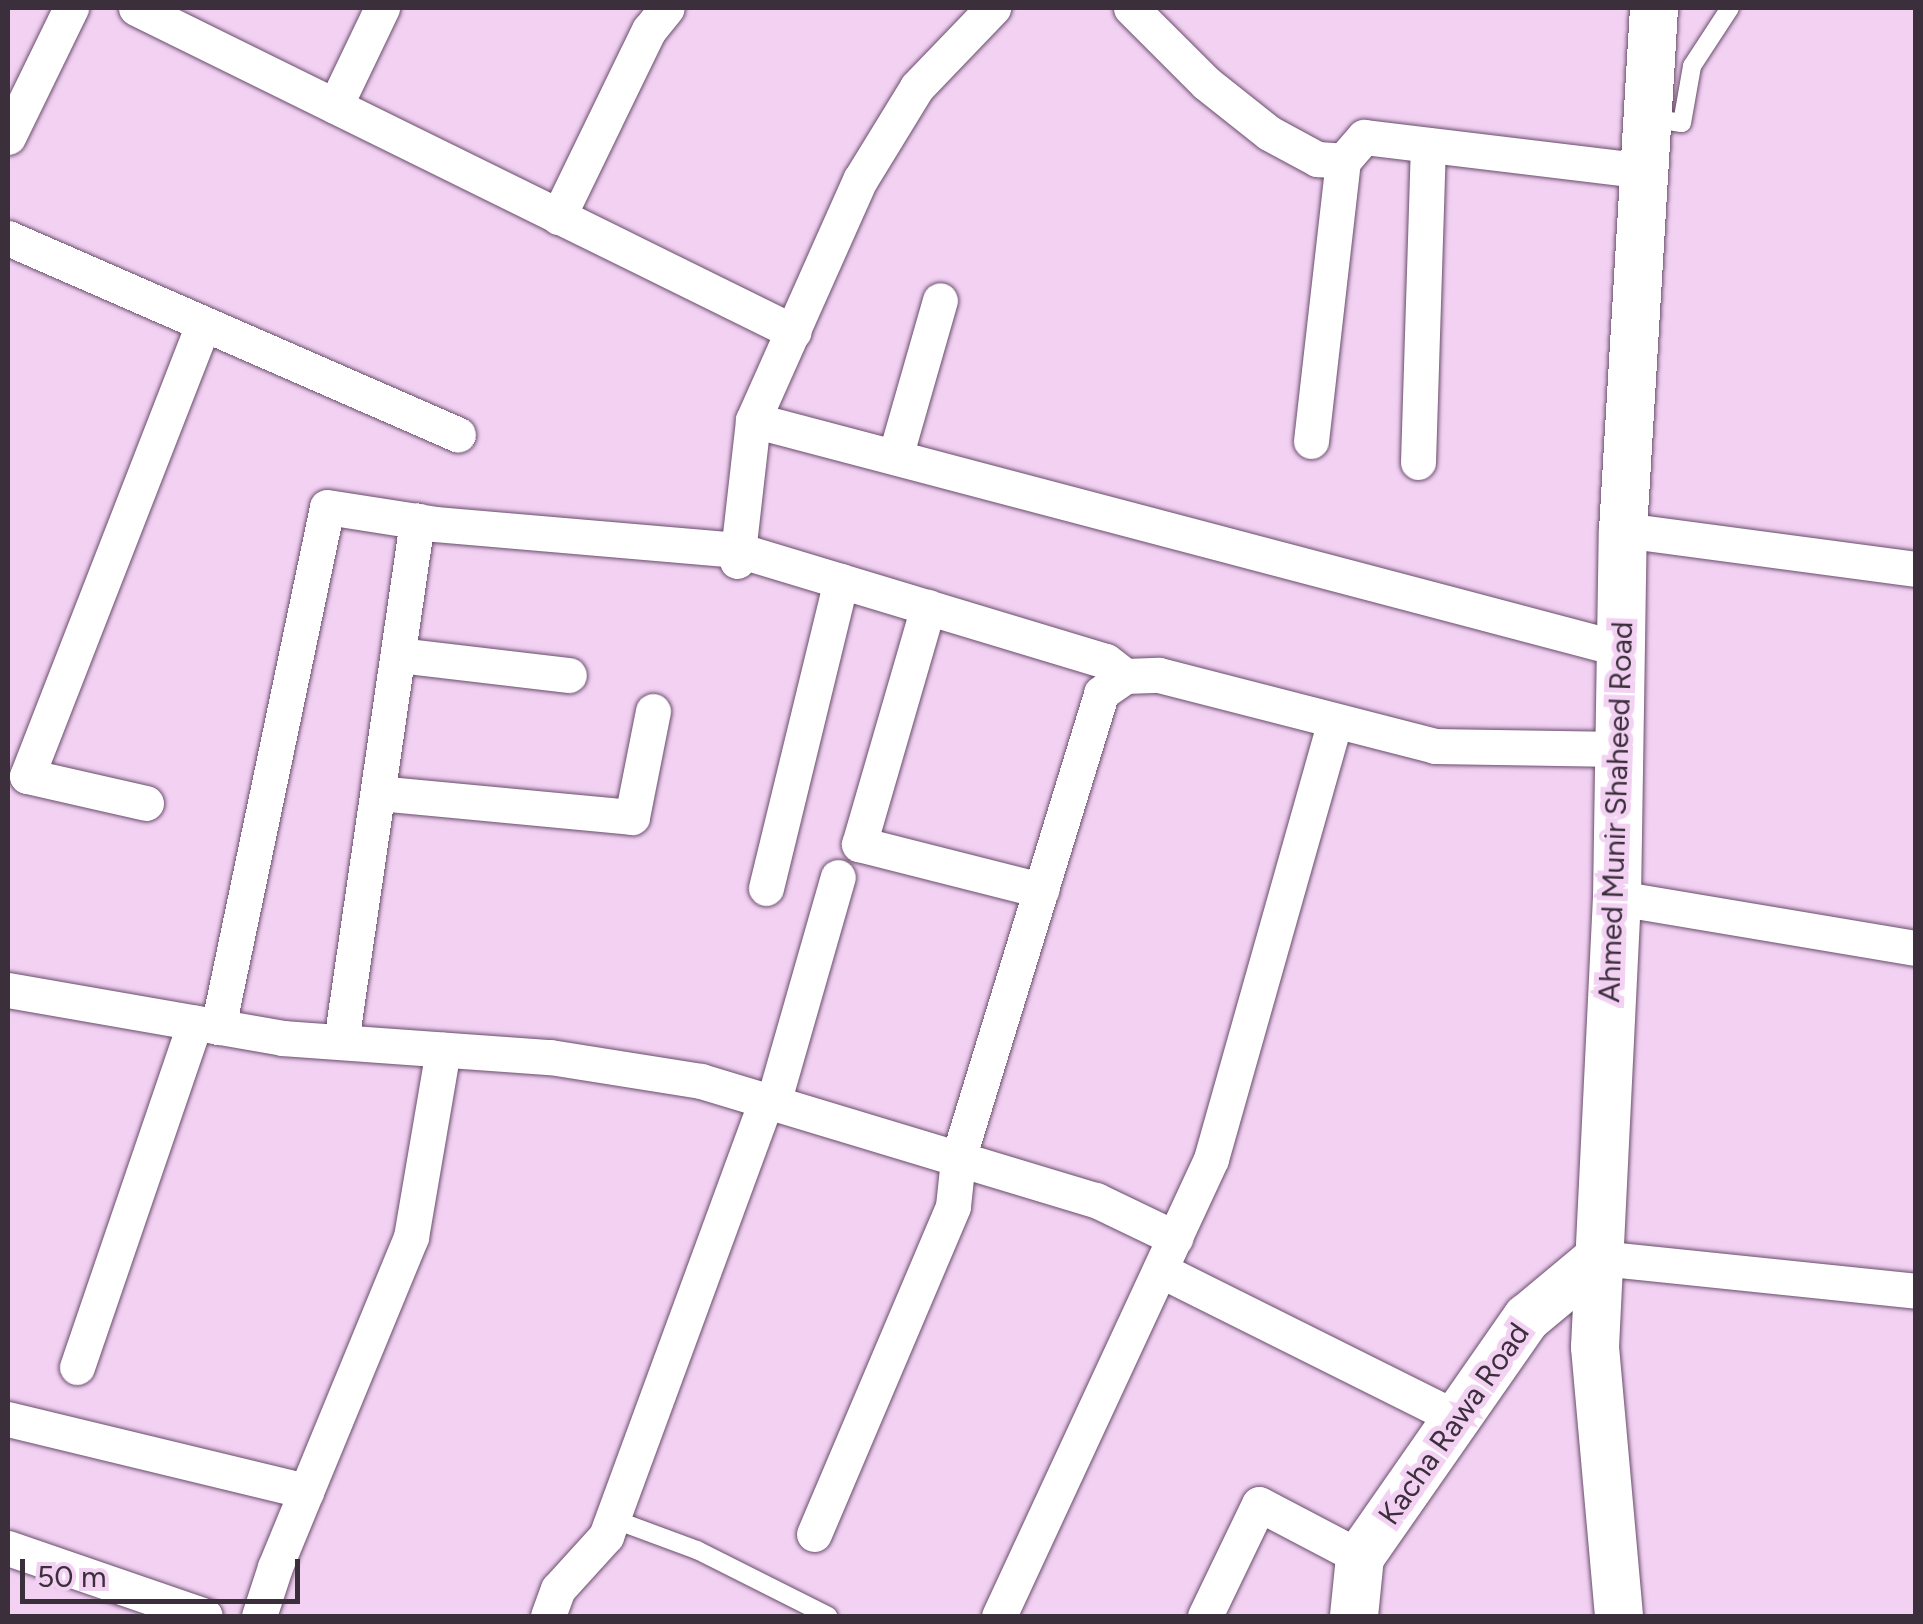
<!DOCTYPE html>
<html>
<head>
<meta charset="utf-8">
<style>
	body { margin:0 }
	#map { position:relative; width:1923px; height:1624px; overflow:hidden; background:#f2d1f3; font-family:Figtree,sans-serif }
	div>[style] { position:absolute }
	.roads { filter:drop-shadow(0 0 2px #694d6b) drop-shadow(0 0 2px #694d6b) }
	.lane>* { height:18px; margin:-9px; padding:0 9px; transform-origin:9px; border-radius:9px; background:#fff }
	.street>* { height:35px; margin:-17.5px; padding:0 17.5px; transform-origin:17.5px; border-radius:17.5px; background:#fff }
	.secondary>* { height:48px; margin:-24px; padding:0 24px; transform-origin:24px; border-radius:24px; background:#fff }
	span { translate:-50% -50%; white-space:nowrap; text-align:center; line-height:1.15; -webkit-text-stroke:10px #f2d1f3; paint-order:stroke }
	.street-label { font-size:30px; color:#3c2f3c }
	.frame { position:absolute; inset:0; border:10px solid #3c2f3c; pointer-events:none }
	.scale { position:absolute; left:20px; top:1559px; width:280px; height:45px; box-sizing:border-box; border:5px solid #3c2f3c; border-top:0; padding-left:12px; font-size:30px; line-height:35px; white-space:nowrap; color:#3c2f3c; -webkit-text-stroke:8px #f2d1f3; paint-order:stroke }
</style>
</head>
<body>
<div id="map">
	<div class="roads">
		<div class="lane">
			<i style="left:1650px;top:118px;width:32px;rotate:9deg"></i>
			<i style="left:1682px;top:123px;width:58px;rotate:-80deg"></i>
			<i style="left:1692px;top:66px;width:69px;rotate:-56.8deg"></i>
			<i style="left:613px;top:1519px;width:90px;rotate:20.3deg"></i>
			<i style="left:697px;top:1550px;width:147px;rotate:26.7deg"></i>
		</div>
		<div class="street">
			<i style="left:136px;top:8px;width:733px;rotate:26.22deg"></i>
			<i style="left:1131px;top:8px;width:106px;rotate:45deg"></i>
			<i style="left:1206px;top:83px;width:80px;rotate:38.4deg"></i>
			<i style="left:1269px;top:133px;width:55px;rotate:28.4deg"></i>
			<i style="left:1317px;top:159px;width:26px;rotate:4deg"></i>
			<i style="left:1343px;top:161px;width:32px;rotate:-49deg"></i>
			<i style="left:1364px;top:137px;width:282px;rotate:6.9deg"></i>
			<i style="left:335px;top:106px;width:109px;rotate:-64.4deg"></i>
			<i style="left:8px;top:137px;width:144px;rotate:-64deg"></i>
			<i style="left:558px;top:217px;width:208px;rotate:-64.1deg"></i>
			<i style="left:649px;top:30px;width:28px;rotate:-51deg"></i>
			<i style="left:8px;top:238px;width:491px;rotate:23.6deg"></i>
			<i style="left:753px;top:420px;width:898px;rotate:14.78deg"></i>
			<i style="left:1311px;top:441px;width:282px;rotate:-83.5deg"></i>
			<i style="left:895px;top:457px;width:163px;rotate:-74deg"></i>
			<i style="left:1418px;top:462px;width:317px;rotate:-88.2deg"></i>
			<i style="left:1623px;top:530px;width:296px;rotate:7.6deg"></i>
			<i style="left:737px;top:561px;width:142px;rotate:-83.5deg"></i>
			<i style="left:753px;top:420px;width:263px;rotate:-66deg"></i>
			<i style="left:860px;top:180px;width:109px;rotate:-58.5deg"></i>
			<i style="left:917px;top:87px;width:110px;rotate:-46.1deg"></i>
			<i style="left:928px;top:607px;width:247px;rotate:106.2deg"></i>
			<i style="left:859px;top:844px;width:188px;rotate:14.2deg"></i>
			<i style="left:398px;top:655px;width:172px;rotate:6.7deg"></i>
			<i style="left:378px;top:793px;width:255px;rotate:5.4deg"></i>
			<i style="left:632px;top:817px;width:108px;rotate:-78.8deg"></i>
			<i style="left:146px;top:803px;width:122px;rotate:-167.2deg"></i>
			<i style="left:27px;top:776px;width:485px;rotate:-68.7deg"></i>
			<i style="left:766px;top:888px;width:316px;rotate:-76.3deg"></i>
			<i style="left:1617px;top:898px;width:303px;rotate:9.5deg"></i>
			<i style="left:8px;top:990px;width:278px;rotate:9.9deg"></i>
			<i style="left:282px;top:1038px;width:269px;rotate:4.1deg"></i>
			<i style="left:550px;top:1057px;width:153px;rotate:9deg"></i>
			<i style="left:701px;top:1081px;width:413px;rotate:16.8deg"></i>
			<i style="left:1096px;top:1200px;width:88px;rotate:25.7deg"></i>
			<i style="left:218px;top:1027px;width:531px;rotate:-78.16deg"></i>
			<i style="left:327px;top:507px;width:109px;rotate:8.9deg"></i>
			<i style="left:435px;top:524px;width:304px;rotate:4.9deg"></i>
			<i style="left:738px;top:550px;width:384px;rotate:16.8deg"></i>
			<i style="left:1106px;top:661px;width:24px;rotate:38deg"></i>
			<i style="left:341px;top:1042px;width:527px;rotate:-81.7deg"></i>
			<i style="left:773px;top:1103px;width:235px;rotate:-74deg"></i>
			<i style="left:1599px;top:1258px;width:319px;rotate:5.9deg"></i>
			<i style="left:1160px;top:1270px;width:334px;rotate:26.5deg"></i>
			<i style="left:77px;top:1367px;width:364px;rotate:-71.1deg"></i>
			<i style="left:8px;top:1419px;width:307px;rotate:13.6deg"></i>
			<i style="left:814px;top:1534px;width:356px;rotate:-67deg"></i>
			<i style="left:953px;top:1206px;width:47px;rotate:-83.9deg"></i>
			<i style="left:958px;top:1159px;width:487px;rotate:-72.9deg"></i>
			<i style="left:1101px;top:693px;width:29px;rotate:-35deg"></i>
			<i style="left:1125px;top:676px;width:34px;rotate:-2deg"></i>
			<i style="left:1159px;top:675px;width:285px;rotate:14.4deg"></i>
			<i style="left:1435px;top:746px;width:184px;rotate:0.9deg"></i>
			<i style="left:8px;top:1548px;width:208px;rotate:19deg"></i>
			<i style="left:259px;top:1616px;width:52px;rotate:-71.9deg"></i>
			<i style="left:275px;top:1567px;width:357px;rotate:-67.6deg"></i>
			<i style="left:411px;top:1237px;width:190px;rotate:-80.3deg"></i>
			<i style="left:548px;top:1616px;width:29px;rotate:-70deg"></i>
			<i style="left:558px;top:1589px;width:72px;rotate:-47.8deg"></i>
			<i style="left:606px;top:1536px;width:463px;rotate:-69.8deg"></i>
			<i style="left:999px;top:1616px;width:504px;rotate:-65.11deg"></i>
			<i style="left:1211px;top:1159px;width:455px;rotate:-74.2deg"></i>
			<i style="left:1205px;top:1616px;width:124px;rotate:-64.3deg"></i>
			<i style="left:1259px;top:1504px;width:114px;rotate:27.7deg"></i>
		</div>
		<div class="secondary">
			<i style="left:1354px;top:1616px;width:59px;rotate:-84.2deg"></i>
			<i style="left:1360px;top:1557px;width:292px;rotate:-55.1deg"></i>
			<i style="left:1527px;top:1318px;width:94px;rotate:-39.8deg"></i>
			<i style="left:1619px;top:1616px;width:270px;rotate:-95.1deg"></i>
			<i style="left:1595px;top:1347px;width:450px;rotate:-87.2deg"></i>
			<i style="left:1617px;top:898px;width:368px;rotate:-89.1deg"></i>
			<i style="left:1623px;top:530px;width:523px;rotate:-86.6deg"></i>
		</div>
	</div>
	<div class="street-label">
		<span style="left:1616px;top:812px;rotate:-88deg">Ahmed Munir Shaheed Road</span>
		<span style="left:1454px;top:1424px;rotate:-55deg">Kacha Rawa Road</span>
	</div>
	<div class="frame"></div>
	<div class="scale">50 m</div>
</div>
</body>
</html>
